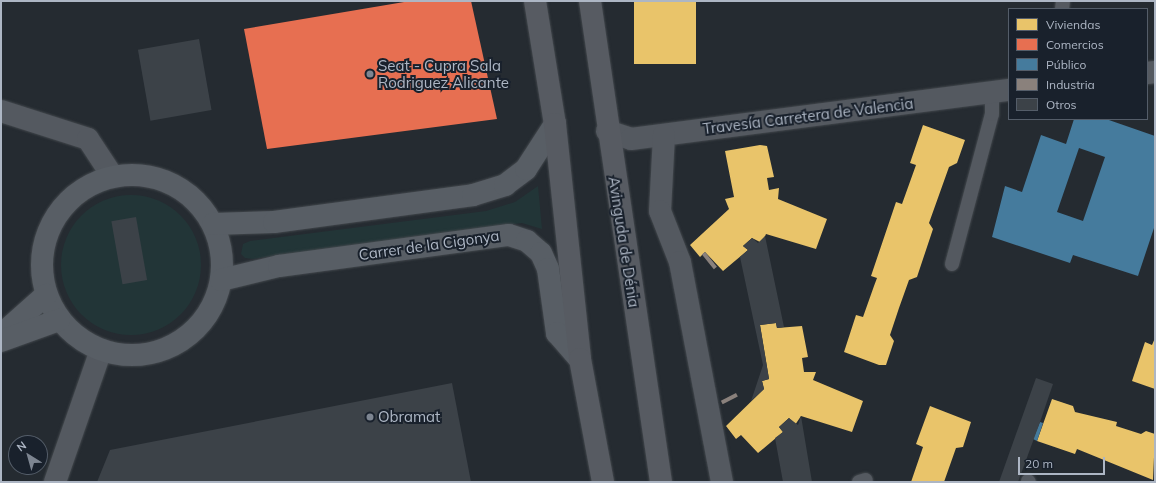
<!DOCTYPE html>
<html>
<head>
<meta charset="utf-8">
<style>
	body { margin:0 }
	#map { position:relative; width:1156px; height:483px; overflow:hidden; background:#252b31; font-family:Mulish,sans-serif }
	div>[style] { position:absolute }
	.green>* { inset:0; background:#223537 }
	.round { border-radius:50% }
	.homes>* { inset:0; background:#e9c46a; transform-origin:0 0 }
	.shops>* { inset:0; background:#e76f51 }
	.public>* { inset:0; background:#457b9d }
	.industry>* { inset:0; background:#8a817c; transform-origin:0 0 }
	.building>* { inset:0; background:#3c4248; transform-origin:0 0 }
	.roads { filter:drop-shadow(0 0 1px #42474c) drop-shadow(0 0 1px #42474c) }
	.lane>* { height:14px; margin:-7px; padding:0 7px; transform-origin:7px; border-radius:7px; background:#545960 }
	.street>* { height:22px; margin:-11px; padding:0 11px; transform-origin:11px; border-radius:11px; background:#545960 }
	.secondary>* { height:22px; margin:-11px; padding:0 11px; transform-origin:11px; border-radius:11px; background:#585e65 }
	.secondary>.ring { margin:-11px; padding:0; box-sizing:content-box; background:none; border:22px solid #585e65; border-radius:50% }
	.primary>* { height:22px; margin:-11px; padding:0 11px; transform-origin:11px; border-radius:11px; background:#575b62 }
	.dots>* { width:11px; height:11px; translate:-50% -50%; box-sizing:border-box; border:2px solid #19212c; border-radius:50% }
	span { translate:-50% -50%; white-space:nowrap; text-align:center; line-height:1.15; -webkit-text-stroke:4px #19212c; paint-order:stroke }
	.poi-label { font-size:15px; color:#adb6c4 }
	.left { translate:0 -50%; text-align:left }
	.street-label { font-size:15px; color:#adb6c4 }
	.frame { position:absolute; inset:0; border:2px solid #adb6c4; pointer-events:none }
	.legend { position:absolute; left:1008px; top:8px; width:140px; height:112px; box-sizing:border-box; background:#19212c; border:1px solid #545d69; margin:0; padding:5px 7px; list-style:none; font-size:12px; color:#adb6c4 }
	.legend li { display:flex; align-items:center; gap:8px; height:20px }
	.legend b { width:20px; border:1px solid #545d69 }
	.north { position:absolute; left:8px; top:435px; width:40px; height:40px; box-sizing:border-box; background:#19212c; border:1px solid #545d69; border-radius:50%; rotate:323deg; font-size:11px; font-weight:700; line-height:16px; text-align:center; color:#adb6c4 }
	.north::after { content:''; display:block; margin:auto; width:14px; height:18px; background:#7d8591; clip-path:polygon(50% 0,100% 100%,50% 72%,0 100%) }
	.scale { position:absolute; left:1018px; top:457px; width:87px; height:18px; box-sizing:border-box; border:2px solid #adb6c4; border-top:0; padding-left:5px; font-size:12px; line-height:14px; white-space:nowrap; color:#adb6c4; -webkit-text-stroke:3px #19212c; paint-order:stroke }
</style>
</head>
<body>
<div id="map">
	<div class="green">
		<i style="clip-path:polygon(538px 186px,542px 229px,522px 223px,253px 259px,245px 258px,241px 254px,243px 244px,250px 241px,486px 211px,515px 202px)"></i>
		<i class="round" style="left:61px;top:195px;width:140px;height:140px"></i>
	</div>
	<div class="homes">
		<i style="left:634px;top:1px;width:62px;height:63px"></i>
		<i style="clip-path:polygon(923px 125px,965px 140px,957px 163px,949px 167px,929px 223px,933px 229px,917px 277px,909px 280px,899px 308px,890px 335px,894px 341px,886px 365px,879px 365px,844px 352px,856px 315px,863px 317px,874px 286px,877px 278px,871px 276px,896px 202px,902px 204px,916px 165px,910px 163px)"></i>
		<i style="clip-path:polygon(760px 145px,767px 146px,774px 177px,767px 178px,769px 190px,779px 188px,778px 199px,827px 219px,816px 249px,766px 234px,762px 243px,752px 238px,743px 246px,748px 250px,723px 271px,705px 252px,700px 257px,690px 245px,729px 209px,725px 199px,734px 197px,725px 151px)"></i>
		<i style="clip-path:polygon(776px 323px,777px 328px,802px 326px,808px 357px,802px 358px,804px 372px,816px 372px,813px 380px,863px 401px,852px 432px,801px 416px,795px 425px,789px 418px,779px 427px,783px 432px,758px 453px,741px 435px,736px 439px,726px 426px,764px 389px,762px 381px,769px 379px,760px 325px)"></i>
		<i style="clip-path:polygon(1155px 338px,1155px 389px,1132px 381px,1145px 342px,1152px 345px)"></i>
		<i style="clip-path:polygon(1052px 399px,1073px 406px,1075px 412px,1117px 422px,1116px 426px,1141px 434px,1146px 431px,1155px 434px,1153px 480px,1077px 449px,1075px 454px,1037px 441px)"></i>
		<i style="clip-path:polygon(930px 406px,971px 422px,963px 447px,956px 448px,944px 482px,911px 482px,923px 447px,916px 444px)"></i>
	</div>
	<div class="shops">
		<i style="clip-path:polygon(410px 1px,471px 1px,497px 119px,267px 149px,244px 29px)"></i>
	</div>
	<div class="public">
		<i style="clip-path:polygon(evenodd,1074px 119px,1106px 119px,1155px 136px,1155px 225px,1138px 276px,1073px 255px,1070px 263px,992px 237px,1005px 186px,1022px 192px,1041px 135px,1066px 144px,1074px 119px,1079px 148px,1105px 157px,1083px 221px,1057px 212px,1079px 148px)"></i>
		<i style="clip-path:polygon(1040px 422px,1043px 423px,1037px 441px,1033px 439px)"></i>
	</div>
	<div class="industry">
		<i style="left:705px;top:252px;width:19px;height:4px;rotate:51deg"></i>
		<i style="left:736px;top:393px;width:4px;height:17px;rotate:63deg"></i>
	</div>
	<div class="building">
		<i style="left:199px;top:39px;width:72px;height:62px;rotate:80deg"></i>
		<i style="left:136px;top:217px;width:64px;height:25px;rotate:80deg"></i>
		<i style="clip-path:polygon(765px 236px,784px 327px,777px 328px,776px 323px,760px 325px,769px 379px,762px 381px,764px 389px,751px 401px,763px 365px,740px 257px,748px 250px,743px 246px,752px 238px,758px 243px)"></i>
		<i style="clip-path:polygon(1036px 378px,1053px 384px,1040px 422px,1018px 482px,999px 482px)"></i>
		<i style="clip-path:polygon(452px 383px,471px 482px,97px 482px,110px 450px)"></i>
		<i style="clip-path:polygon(801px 416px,812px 482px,783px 482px,775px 438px,783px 432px,779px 427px,789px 418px,798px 425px)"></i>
	</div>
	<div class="roads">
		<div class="lane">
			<i style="left:1062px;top:9px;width:8px;rotate:-83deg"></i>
			<i style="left:952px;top:264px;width:155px;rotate:-75.1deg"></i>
			<i style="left:992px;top:114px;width:22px;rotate:-90deg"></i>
			<i style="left:1028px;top:481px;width:1px;rotate:45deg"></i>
			<i style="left:859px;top:482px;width:7px;rotate:-16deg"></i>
		</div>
		<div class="street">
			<i style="left:1147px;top:73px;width:8px;rotate:-7deg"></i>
			<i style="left:1px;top:111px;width:91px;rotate:17.8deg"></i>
			<i style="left:88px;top:139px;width:45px;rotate:56.7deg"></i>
			<i style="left:607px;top:131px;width:25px;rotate:18deg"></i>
			<i style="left:631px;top:139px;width:381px;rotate:-7.4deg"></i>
			<i style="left:664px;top:135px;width:76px;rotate:93deg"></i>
			<i style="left:660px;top:211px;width:55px;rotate:68.6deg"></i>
			<i style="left:680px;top:262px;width:224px;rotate:79.2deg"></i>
			<i style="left:55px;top:482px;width:140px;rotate:-70.8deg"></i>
		</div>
		<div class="secondary">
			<i class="ring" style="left:42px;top:175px;width:158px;height:158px"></i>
			<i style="left:213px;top:224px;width:61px;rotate:-1.9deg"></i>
			<i style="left:274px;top:222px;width:201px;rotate:-7.7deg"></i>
			<i style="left:473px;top:195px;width:34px;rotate:-17deg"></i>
			<i style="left:505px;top:185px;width:26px;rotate:-37deg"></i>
			<i style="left:526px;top:169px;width:54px;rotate:-57.2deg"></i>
			<i style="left:221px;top:280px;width:60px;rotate:-13.6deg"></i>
			<i style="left:279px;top:266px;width:232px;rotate:-7.7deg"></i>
			<i style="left:509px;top:235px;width:19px;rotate:18deg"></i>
			<i style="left:527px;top:241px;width:18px;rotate:41deg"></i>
			<i style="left:541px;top:253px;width:17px;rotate:66deg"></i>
			<i style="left:548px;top:269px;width:65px;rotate:82deg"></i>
			<i style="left:557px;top:333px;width:35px;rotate:49deg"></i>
			<i style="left:2px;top:334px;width:59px;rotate:-41.6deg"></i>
			<i style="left:1px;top:341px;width:62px;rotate:-19.9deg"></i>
		</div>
		<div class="primary">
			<i style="left:535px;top:1px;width:125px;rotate:80.8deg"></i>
			<i style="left:555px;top:124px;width:236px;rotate:83.9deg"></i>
			<i style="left:580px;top:359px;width:125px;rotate:79.4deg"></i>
			<i style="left:590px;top:1px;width:486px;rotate:81.6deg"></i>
		</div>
	</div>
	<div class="dots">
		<i style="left:370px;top:74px;background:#7d8591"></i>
		<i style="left:370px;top:417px;background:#7d8591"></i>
	</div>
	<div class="poi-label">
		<span class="left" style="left:378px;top:74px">Seat - Cupra Sala<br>Rodriguez Alicante</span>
		<span class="left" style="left:378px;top:417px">Obramat</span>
	</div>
	<div class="street-label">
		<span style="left:808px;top:116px;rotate:-7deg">Travesía Carretera de Valencia</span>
		<span style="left:624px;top:242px;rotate:81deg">Avinguda de Dénia</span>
		<span style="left:429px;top:245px;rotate:-8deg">Carrer de la Cigonya</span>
	</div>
	<div class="frame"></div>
	<ul class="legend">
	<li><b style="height:11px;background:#e9c46a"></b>Viviendas</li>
	<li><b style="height:11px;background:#e76f51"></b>Comercios</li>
	<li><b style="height:11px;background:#457b9d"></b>Público</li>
	<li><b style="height:11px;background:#8a817c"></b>Industria</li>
	<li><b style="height:11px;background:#3c4248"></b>Otros</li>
	</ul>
	<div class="north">N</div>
	<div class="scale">20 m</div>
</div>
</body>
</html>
